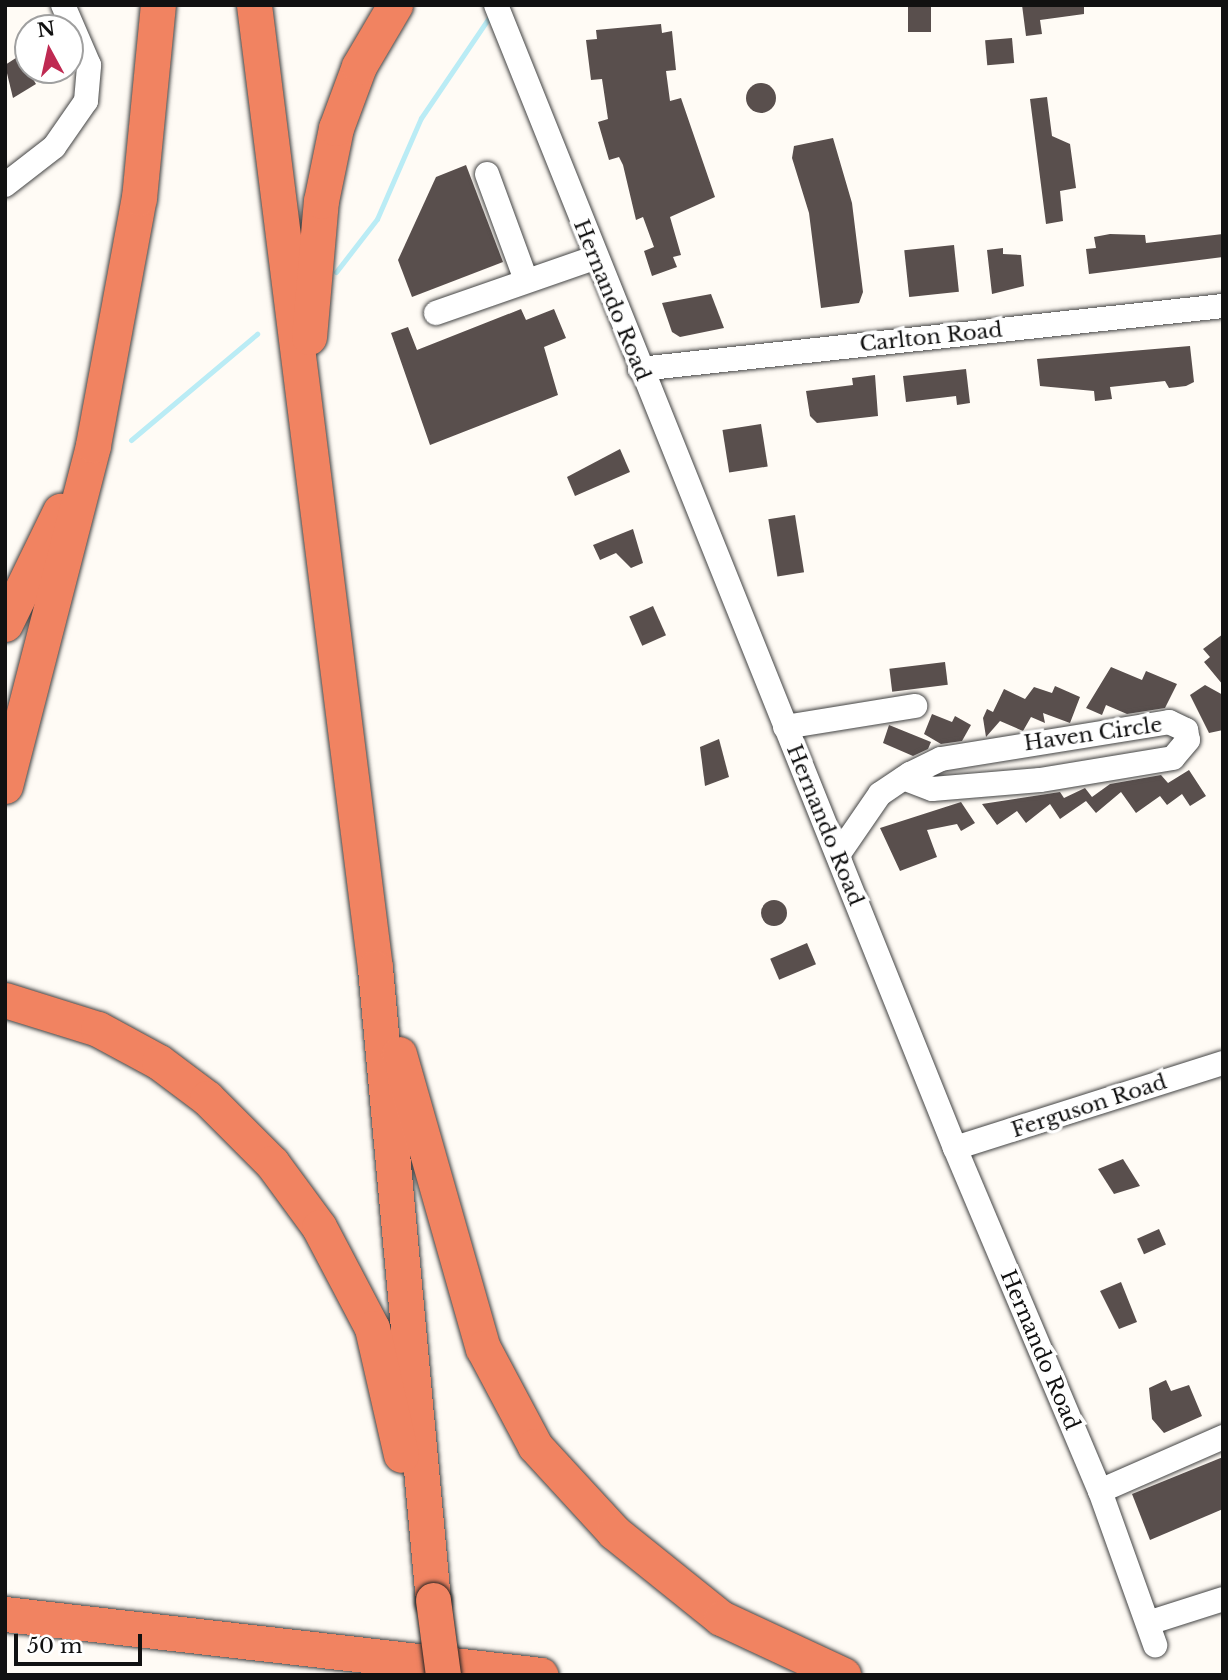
<!DOCTYPE html>
<html>
<head>
<meta charset="utf-8">
<style>
	body { margin:0 }
	#map { position:relative; width:1228px; height:1680px; overflow:hidden; background:#fffbf5; font-family:"Libre Baskerville",serif }
	div>[style] { position:absolute }
	.stream>* { height:5px; margin:-2.5px; padding:0 2.5px; transform-origin:2.5px; border-radius:2.5px; background:#baecf5 }
	.building>* { inset:0; background:#594f4d; transform-origin:0 0 }
	.round { border-radius:50% }
	.roads { filter:drop-shadow(0 0 2px #444) drop-shadow(0 0 2px #444) }
	.minor>* { height:24px; margin:-12px; padding:0 12px; transform-origin:12px; border-radius:12px; background:#fff }
	.highway>* { height:35px; margin:-17.5px; padding:0 17.5px; transform-origin:17.5px; border-radius:17.5px; background:#f18361 }
	.bridges { filter:drop-shadow(0 0 2px #222) drop-shadow(0 0 2px #222) }
	.highway-bridge>* { height:35px; margin:-17.5px; padding:0 17.5px; transform-origin:17.5px; border-radius:17.5px; background:#f18361 }
	span { translate:-50% -50%; white-space:nowrap; text-align:center; line-height:1.15; -webkit-text-stroke:7px #fff; paint-order:stroke }
	.street-label { font-size:21px; color:#111 }
	.frame { position:absolute; inset:0; border:7px solid #111; pointer-events:none }
	.north { position:absolute; left:14px; top:14px; width:70px; height:70px; box-sizing:border-box; background:#fff; border:2px solid #a0a0a0; border-radius:50%; rotate:352deg; font-size:19px; font-weight:700; line-height:28px; text-align:center; color:#111 }
	.north::after { content:''; display:block; margin:auto; width:24px; height:32px; background:#bf2a52; clip-path:polygon(50% 0,100% 100%,50% 72%,0 100%) }
	.scale { position:absolute; left:14px; top:1634px; width:128px; height:32px; box-sizing:border-box; border:4px solid #111; border-top:0; padding-left:9px; font-size:21px; line-height:24px; white-space:nowrap; color:#111; -webkit-text-stroke:5px #fff; paint-order:stroke }
</style>
</head>
<body>
<div id="map">
	<div class="stream">
		<i style="left:336px;top:272px;width:67px;rotate:-52.3deg"></i>
		<i style="left:377px;top:219px;width:110px;rotate:-66.5deg"></i>
		<i style="left:421px;top:118px;width:127px;rotate:-55.9deg"></i>
		<i style="left:131px;top:440px;width:165px;rotate:-40.1deg"></i>
	</div>
	<div class="building">
		<i style="left:908px;top:5px;width:23px;height:27px"></i>
		<i style="clip-path:polygon(1022px 5px,1084px 5px,1084px 14px,1040px 20px,1042px 34px,1026px 36px)"></i>
		<i style="clip-path:polygon(661px 24px,662px 33px,672px 31px,676px 70px,666px 71px,670px 101px,681px 98px,715px 197px,670px 217px,681px 255px,673px 257px,677px 267px,652px 276px,644px 251px,654px 247px,643px 217px,636px 220px,623px 165px,619px 157px,609px 160px,598px 122px,608px 119px,602px 79px,591px 80px,586px 40px,597px 39px,596px 30px)"></i>
		<i style="left:1012px;top:38px;width:25px;height:27px;rotate:85deg"></i>
		<i style="clip-path:polygon(19px 56px,36px 84px,13px 98px,5px 65px)"></i>
		<i class="round" style="left:746px;top:83px;width:30px;height:30px"></i>
		<i style="clip-path:polygon(1047px 97px,1052px 136px,1070px 144px,1076px 188px,1060px 191px,1063px 221px,1046px 224px,1030px 99px)"></i>
		<i style="clip-path:polygon(833px 138px,852px 203px,863px 292px,859px 303px,821px 308px,809px 213px,792px 158px,794px 146px)"></i>
		<i style="clip-path:polygon(466px 165px,503px 262px,412px 297px,398px 260px,436px 177px)"></i>
		<i style="clip-path:polygon(1110px 234px,1145px 235px,1146px 243px,1223px 234px,1223px 257px,1089px 274px,1086px 249px,1096px 248px,1094px 237px)"></i>
		<i style="left:954px;top:245px;width:47px;height:50px;rotate:84deg"></i>
		<i style="clip-path:polygon(1003px 248px,1003px 254px,1021px 255px,1024px 286px,992px 294px,987px 250px)"></i>
		<i style="clip-path:polygon(711px 294px,724px 328px,680px 337px,672px 332px,662px 303px)"></i>
		<i style="clip-path:polygon(521px 309px,526px 320px,554px 309px,566px 338px,544px 347px,558px 395px,430px 445px,391px 333px,408px 327px,417px 350px)"></i>
		<i style="clip-path:polygon(1190px 346px,1194px 382px,1186px 386px,1169px 388px,1165px 381px,1110px 387px,1112px 399px,1095px 401px,1094px 391px,1040px 386px,1037px 359px)"></i>
		<i style="clip-path:polygon(966px 369px,970px 403px,957px 405px,956px 396px,906px 402px,903px 376px)"></i>
		<i style="clip-path:polygon(875px 375px,878px 416px,817px 423px,810px 416px,806px 391px,853px 385px,852px 378px)"></i>
		<i style="left:761px;top:424px;width:43px;height:39px;rotate:81deg"></i>
		<i style="clip-path:polygon(620px 449px,630px 472px,575px 496px,567px 477px)"></i>
		<i style="left:795px;top:515px;width:58px;height:27px;rotate:81deg"></i>
		<i style="clip-path:polygon(633px 529px,643px 563px,631px 568px,616px 553px,600px 560px,593px 545px)"></i>
		<i style="left:653px;top:606px;width:32px;height:26px;rotate:66deg"></i>
		<i style="clip-path:polygon(1223px 634px,1223px 685px,1204px 662px,1210px 657px,1203px 649px)"></i>
		<i style="left:945px;top:662px;width:23px;height:56px;rotate:83deg"></i>
		<i style="clip-path:polygon(1111px 667px,1142px 680px,1146px 671px,1177px 684px,1165px 708px,1127px 714px,1106px 705px,1102px 715px,1086px 708px)"></i>
		<i style="clip-path:polygon(1205px 685px,1223px 695px,1223px 730px,1209px 733px,1190px 695px)"></i>
		<i style="clip-path:polygon(1055px 686px,1080px 697px,1070px 723px,1043px 713px,1045px 723px,1031px 717px,1023px 731px,1000px 721px,986px 737px,983px 718px,987px 709px,993px 712px,1004px 689px,1025px 699px,1034px 687px,1052px 693px)"></i>
		<i style="clip-path:polygon(932px 714px,952px 722px,955px 716px,971px 725px,962px 741px,941px 744px,924px 734px)"></i>
		<i style="clip-path:polygon(889px 725px,931px 742px,928px 749px,913px 756px,883px 743px)"></i>
		<i style="clip-path:polygon(719px 739px,729px 777px,705px 786px,700px 747px)"></i>
		<i style="clip-path:polygon(1189px 770px,1206px 796px,1190px 806px,1182px 794px,1167px 805px,1160px 796px,1136px 813px,1121px 792px,1096px 813px,1086px 801px,1060px 819px,1050px 804px,1026px 823px,1017px 811px,997px 825px,982px 804px,1060px 792px,1064px 798px,1085px 788px,1092px 797px,1110px 784px,1161px 775px,1168px 783px)"></i>
		<i style="clip-path:polygon(961px 802px,975px 823px,961px 831px,957px 824px,927px 830px,937px 857px,900px 871px,880px 828px)"></i>
		<i class="round" style="left:761px;top:900px;width:26px;height:26px"></i>
		<i style="left:807px;top:943px;width:23px;height:40px;rotate:67deg"></i>
		<i style="clip-path:polygon(1123px 1159px,1140px 1186px,1114px 1194px,1098px 1169px)"></i>
		<i style="left:1159px;top:1229px;width:17px;height:24px;rotate:66deg"></i>
		<i style="clip-path:polygon(1121px 1282px,1137px 1322px,1119px 1329px,1100px 1291px)"></i>
		<i style="clip-path:polygon(1166px 1380px,1171px 1391px,1189px 1385px,1202px 1416px,1164px 1433px,1152px 1419px,1149px 1388px)"></i>
		<i style="clip-path:polygon(1223px 1457px,1223px 1509px,1150px 1540px,1132px 1494px)"></i>
	</div>
	<div class="roads">
		<div class="minor">
			<i style="left:496px;top:5px;width:1232px;rotate:68.12deg"></i>
			<i style="left:955px;top:1148px;width:372px;rotate:67.1deg"></i>
			<i style="left:1100px;top:1491px;width:164px;rotate:70.3deg"></i>
			<i style="left:487px;top:174px;width:113px;rotate:69.8deg"></i>
			<i style="left:5px;top:185px;width:62px;rotate:-37.8deg"></i>
			<i style="left:54px;top:147px;width:56px;rotate:-55.2deg"></i>
			<i style="left:86px;top:101px;width:36px;rotate:-85deg"></i>
			<i style="left:89px;top:65px;width:65px;rotate:-113.4deg"></i>
			<i style="left:436px;top:313px;width:167px;rotate:-19.2deg"></i>
			<i style="left:640px;top:369px;width:586px;rotate:-6.17deg"></i>
			<i style="left:785px;top:727px;width:132px;rotate:-9.2deg"></i>
			<i style="left:838px;top:855px;width:74px;rotate:-55.5deg"></i>
			<i style="left:880px;top:794px;width:36px;rotate:-34deg"></i>
			<i style="left:910px;top:774px;width:34px;rotate:-26deg"></i>
			<i style="left:941px;top:759px;width:231px;rotate:-9.2deg"></i>
			<i style="left:1169px;top:722px;width:19px;rotate:25deg"></i>
			<i style="left:1186px;top:730px;width:10px;rotate:79deg"></i>
			<i style="left:1188px;top:740px;width:23px;rotate:130deg"></i>
			<i style="left:1173px;top:758px;width:135px;rotate:170.6deg"></i>
			<i style="left:1040px;top:780px;width:108px;rotate:175.2deg"></i>
			<i style="left:932px;top:789px;width:30px;rotate:-159deg"></i>
			<i style="left:955px;top:1148px;width:281px;rotate:-17.6deg"></i>
			<i style="left:1100px;top:1491px;width:134px;rotate:-23.7deg"></i>
			<i style="left:1148px;top:1623px;width:79px;rotate:-17.7deg"></i>
		</div>
		<div class="highway">
			<i style="left:254px;top:5px;width:971px;rotate:82.84deg"></i>
			<i style="left:375px;top:968px;width:635px;rotate:84.76deg"></i>
			<i style="left:309px;top:337px;width:137px;rotate:-85deg"></i>
			<i style="left:321px;top:201px;width:75px;rotate:-78.4deg"></i>
			<i style="left:336px;top:128px;width:66px;rotate:-69.6deg"></i>
			<i style="left:359px;top:66px;width:71px;rotate:-59.5deg"></i>
			<i style="left:5px;top:624px;width:126px;rotate:-64deg"></i>
			<i style="left:5px;top:786px;width:352px;rotate:-75.5deg"></i>
			<i style="left:93px;top:445px;width:251px;rotate:-79.5deg"></i>
			<i style="left:139px;top:198px;width:194px;rotate:-84.4deg"></i>
			<i style="left:5px;top:1000px;width:97px;rotate:17.3deg"></i>
			<i style="left:98px;top:1029px;width:69px;rotate:28.4deg"></i>
			<i style="left:159px;top:1062px;width:60px;rotate:36.9deg"></i>
			<i style="left:207px;top:1098px;width:92px;rotate:45deg"></i>
			<i style="left:272px;top:1163px;width:79px;rotate:53.7deg"></i>
			<i style="left:319px;top:1227px;width:114px;rotate:62.3deg"></i>
			<i style="left:372px;top:1328px;width:130px;rotate:77.1deg"></i>
			<i style="left:399px;top:1054px;width:306px;rotate:74.1deg"></i>
			<i style="left:483px;top:1348px;width:111px;rotate:62deg"></i>
			<i style="left:535px;top:1446px;width:117px;rotate:47.4deg"></i>
			<i style="left:614px;top:1532px;width:137px;rotate:38.8deg"></i>
			<i style="left:721px;top:1618px;width:135px;rotate:25deg"></i>
			<i style="left:5px;top:1614px;width:539px;rotate:6.49deg"></i>
		</div>
	</div>
	<div class="bridges">
		<div class="highway-bridge">
			<i style="left:433px;top:1600px;width:76px;rotate:82.4deg"></i>
		</div>
	</div>
	<div class="street-label">
		<span style="left:612px;top:300px;rotate:68deg">Hernando Road</span>
		<span style="left:931px;top:337px;rotate:-6deg">Carlton Road</span>
		<span style="left:1093px;top:734px;rotate:-8deg">Haven Circle</span>
		<span style="left:825px;top:825px;rotate:68deg">Hernando Road</span>
		<span style="left:1089px;top:1106px;rotate:-18deg">Ferguson Road</span>
		<span style="left:1040px;top:1350px;rotate:67deg">Hernando Road</span>
	</div>
	<div class="frame"></div>
	<div class="north">N</div>
	<div class="scale">50 m</div>
</div>
</body>
</html>
